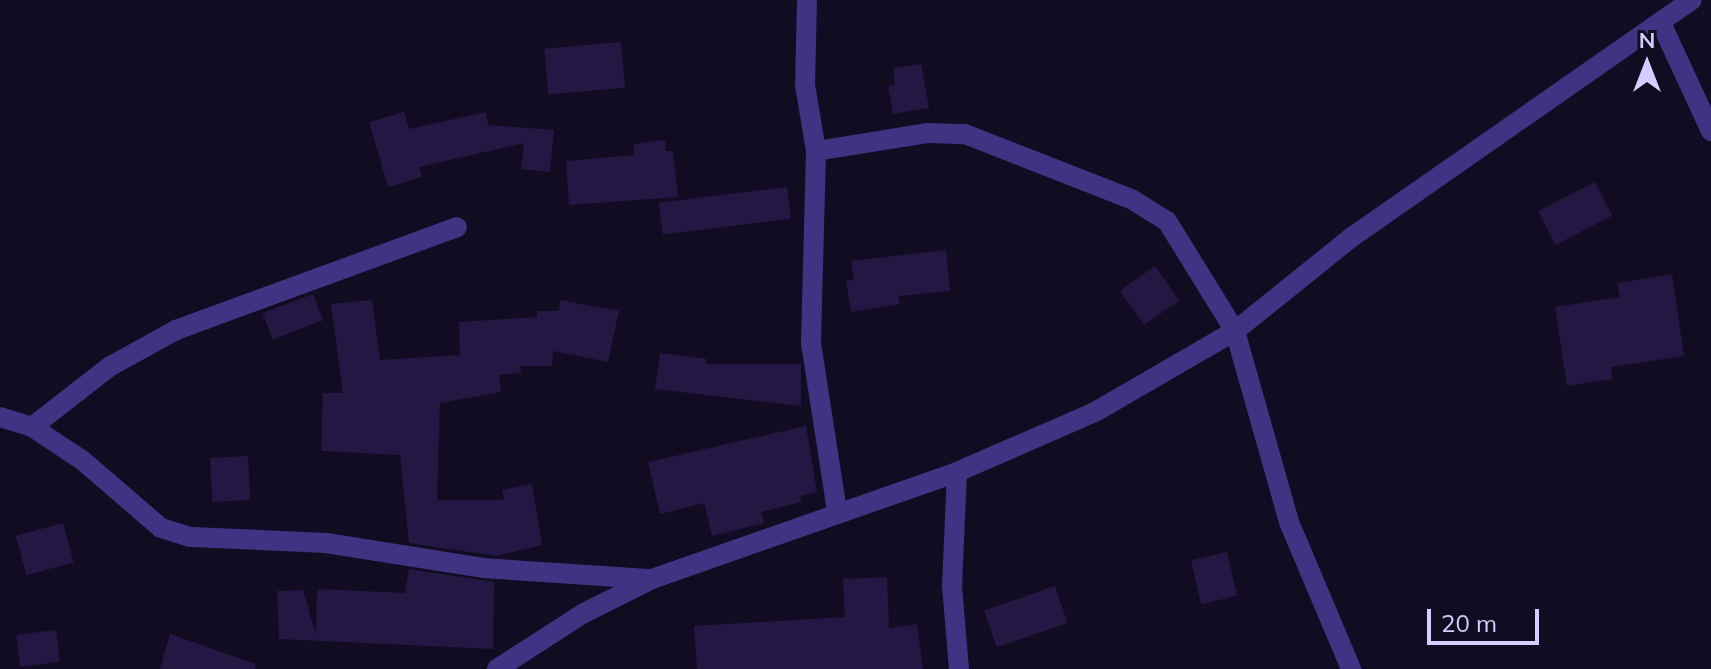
<!DOCTYPE html>
<html>
<head>
<meta charset="utf-8">
<style>
	body { margin:0 }
	#map { position:relative; width:1711px; height:669px; overflow:hidden; background:#110c21; font-family:Mulish,sans-serif }
	div>[style] { position:absolute }
	.building>* { inset:0; background:#241743; transform-origin:0 0 }
	.lane>* { height:20px; margin:-10px; padding:0 10px; transform-origin:10px; border-radius:10px; background:#3e3483 }
	.street>* { height:20px; margin:-10px; padding:0 10px; transform-origin:10px; border-radius:10px; background:#3e3483 }
	span { translate:-50% -50%; white-space:nowrap; text-align:center; line-height:1.15; -webkit-text-stroke:6px #110c21; paint-order:stroke }
	.north { position:absolute; left:1607px; top:24px; width:80px; height:80px; -webkit-text-stroke:6px #110c21; paint-order:stroke; rotate:0deg; font-size:22px; font-weight:700; line-height:32px; text-align:center; color:#d6ccff }
	.north::after { content:''; display:block; margin:auto; width:28px; height:36px; background:#d6ccff; clip-path:polygon(50% 0,100% 100%,50% 72%,0 100%) }
	.scale { position:absolute; left:1427px; top:609px; width:112px; height:36px; box-sizing:border-box; border:4px solid #d6ccff; border-top:0; padding-left:10px; font-size:24px; line-height:28px; white-space:nowrap; color:#d6ccff; -webkit-text-stroke:6px #110c21; paint-order:stroke }
</style>
</head>
<body>
<div id="map">
	<div class="building">
		<i style="left:621px;top:42px;width:46px;height:77px;rotate:85deg"></i>
		<i style="clip-path:polygon(921px 64px,929px 108px,893px 114px,888px 86px,895px 85px,893px 68px)"></i>
		<i style="clip-path:polygon(404px 112px,409px 129px,486px 112px,488px 125px,554px 130px,550px 172px,521px 169px,524px 143px,419px 167px,422px 177px,388px 187px,369px 122px)"></i>
		<i style="clip-path:polygon(665px 140px,666px 151px,673px 151px,678px 197px,569px 205px,566px 161px,635px 155px,633px 144px)"></i>
		<i style="left:1595px;top:182px;width:38px;height:64px;rotate:63deg"></i>
		<i style="left:787px;top:187px;width:32px;height:129px;rotate:83deg"></i>
		<i style="clip-path:polygon(946px 250px,950px 291px,898px 296px,900px 304px,851px 312px,846px 281px,854px 280px,851px 261px)"></i>
		<i style="left:1155px;top:266px;width:42px;height:43px;rotate:55deg"></i>
		<i style="clip-path:polygon(1672px 274px,1684px 356px,1611px 367px,1612px 379px,1567px 386px,1555px 307px,1620px 297px,1617px 283px)"></i>
		<i style="left:313px;top:294px;width:28px;height:54px;rotate:69deg"></i>
		<i style="clip-path:polygon(372px 300px,380px 360px,460px 355px,459px 322px,537px 317px,537px 311px,559px 311px,560px 300px,619px 311px,608px 362px,553px 351px,552px 366px,520px 366px,521px 373px,499px 375px,501px 392px,440px 403px,437px 500px,504px 500px,502px 490px,532px 484px,542px 545px,496px 556px,409px 543px,400px 455px,321px 451px,323px 393px,343px 393px,331px 304px)"></i>
		<i style="clip-path:polygon(660px 353px,707px 359px,706px 364px,801px 364px,801px 406px,655px 389px)"></i>
		<i style="clip-path:polygon(806px 426px,817px 492px,800px 496px,801px 502px,761px 512px,764px 523px,712px 536px,704px 503px,660px 514px,648px 462px)"></i>
		<i style="left:248px;top:456px;width:44px;height:38px;rotate:87deg"></i>
		<i style="left:63px;top:523px;width:41px;height:49px;rotate:75deg"></i>
		<i style="left:1227px;top:552px;width:45px;height:37px;rotate:77deg"></i>
		<i style="clip-path:polygon(409px 569px,494px 582px,493px 649px,279px 639px,277px 591px,303px 590px,316px 635px,317px 589px,405px 593px)"></i>
		<i style="clip-path:polygon(887px 577px,889px 628px,917px 624px,923px 669px,697px 669px,694px 626px,845px 617px,843px 579px)"></i>
		<i style="left:1055px;top:586px;width:39px;height:75px;rotate:71deg"></i>
		<i style="left:56px;top:630px;width:32px;height:40px;rotate:83deg"></i>
		<i style="clip-path:polygon(170px 634px,256px 664px,255px 669px,160px 669px)"></i>
	</div>
	<div class="lane">
		<i style="left:1661px;top:23px;width:119px;rotate:65.2deg"></i>
		<i style="left:32px;top:427px;width:98px;rotate:-37.9deg"></i>
		<i style="left:109px;top:367px;width:77px;rotate:-28.9deg"></i>
		<i style="left:176px;top:330px;width:299px;rotate:-20.1deg"></i>
	</div>
	<div class="street">
		<i style="left:807px;top:0;width:85px;rotate:91.3deg"></i>
		<i style="left:805px;top:85px;width:67px;rotate:80.5deg"></i>
		<i style="left:816px;top:151px;width:192px;rotate:91.5deg"></i>
		<i style="left:811px;top:343px;width:170px;rotate:81.2deg"></i>
		<i style="left:816px;top:151px;width:114px;rotate:-9.1deg"></i>
		<i style="left:929px;top:133px;width:36px;rotate:2deg"></i>
		<i style="left:965px;top:134px;width:180px;rotate:21.4deg"></i>
		<i style="left:1133px;top:200px;width:40px;rotate:32deg"></i>
		<i style="left:1167px;top:221px;width:129px;rotate:58.3deg"></i>
		<i style="left:1235px;top:331px;width:198px;rotate:74.2deg"></i>
		<i style="left:1289px;top:522px;width:160px;rotate:67.1deg"></i>
		<i style="left:0;top:417px;width:34px;rotate:17deg"></i>
		<i style="left:32px;top:427px;width:60px;rotate:33.4deg"></i>
		<i style="left:82px;top:460px;width:104px;rotate:40.7deg"></i>
		<i style="left:161px;top:528px;width:31px;rotate:17deg"></i>
		<i style="left:191px;top:537px;width:135px;rotate:2.5deg"></i>
		<i style="left:326px;top:543px;width:159px;rotate:9deg"></i>
		<i style="left:483px;top:568px;width:165px;rotate:3.8deg"></i>
		<i style="left:957px;top:472px;width:114px;rotate:92.5deg"></i>
		<i style="left:952px;top:586px;width:83px;rotate:85.2deg"></i>
		<i style="left:497px;top:669px;width:103px;rotate:-32.8deg"></i>
		<i style="left:584px;top:613px;width:76px;rotate:-26.6deg"></i>
		<i style="left:652px;top:579px;width:323px;rotate:-19.3deg"></i>
		<i style="left:957px;top:472px;width:150px;rotate:-23.5deg"></i>
		<i style="left:1095px;top:412px;width:162px;rotate:-30.1deg"></i>
		<i style="left:1235px;top:331px;width:150px;rotate:-38.8deg"></i>
		<i style="left:1352px;top:237px;width:414px;rotate:-34.9deg"></i>
	</div>
	<div class="north">N</div>
	<div class="scale">20 m</div>
</div>
</body>
</html>
